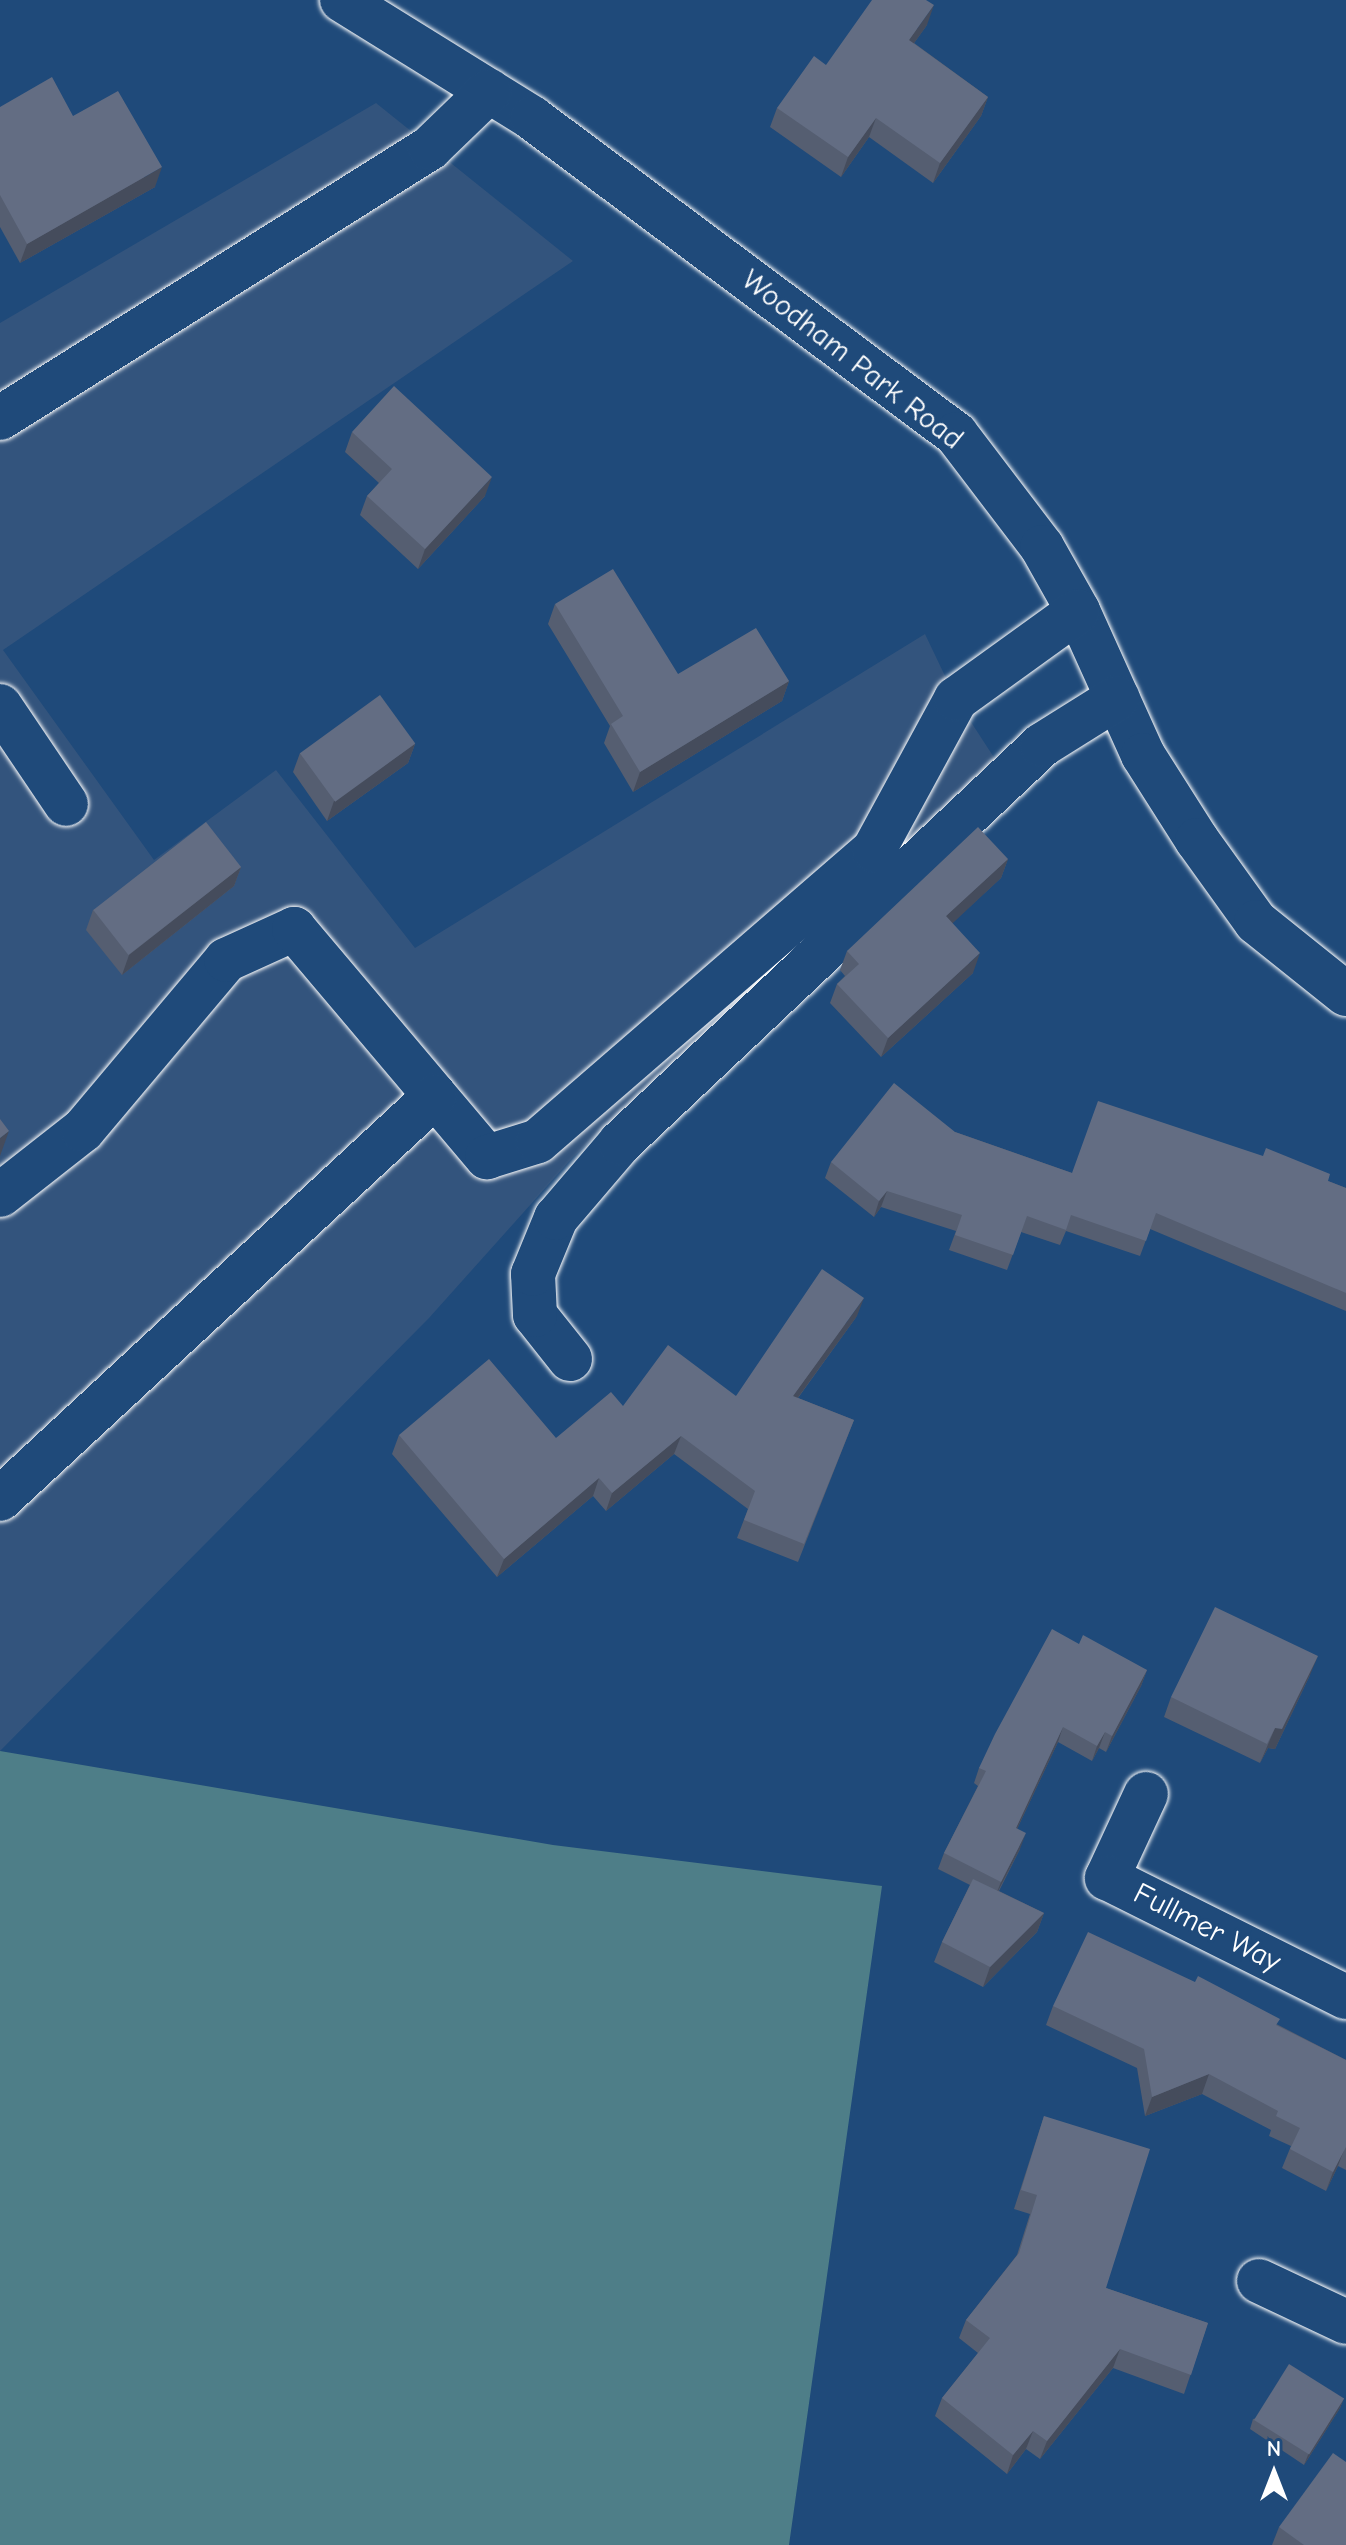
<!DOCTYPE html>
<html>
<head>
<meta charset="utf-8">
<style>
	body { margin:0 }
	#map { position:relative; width:1346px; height:2545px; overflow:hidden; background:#1f4a7a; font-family:"Comic Neue",sans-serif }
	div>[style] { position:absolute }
	.built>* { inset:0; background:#33547d }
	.green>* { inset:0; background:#4e7e88 }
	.roads { filter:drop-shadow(0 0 2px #fff) drop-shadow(0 0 2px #fff) }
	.minor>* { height:44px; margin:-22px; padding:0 22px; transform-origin:22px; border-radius:22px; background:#1f4a7a }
	.wall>* { inset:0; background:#555e71 }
	.shaded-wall>* { inset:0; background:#454c5c }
	.building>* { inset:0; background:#636d83; transform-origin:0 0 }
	span { translate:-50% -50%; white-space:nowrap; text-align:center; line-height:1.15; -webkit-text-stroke:6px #1f4a7a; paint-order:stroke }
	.street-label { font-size:30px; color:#fff }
	.north { position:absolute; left:1234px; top:2433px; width:80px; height:80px; -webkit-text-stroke:6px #1f4a7a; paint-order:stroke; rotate:0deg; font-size:22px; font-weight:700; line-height:32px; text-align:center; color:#fff }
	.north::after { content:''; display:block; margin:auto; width:28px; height:36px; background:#fff; clip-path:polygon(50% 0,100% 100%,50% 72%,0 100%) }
</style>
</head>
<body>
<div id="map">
	<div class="built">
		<i style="clip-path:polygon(376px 103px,573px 261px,3px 650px,154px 860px,276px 770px,415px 948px,925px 634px,956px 699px,995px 759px,573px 1157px,429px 1318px,0 1751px,0 323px)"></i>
	</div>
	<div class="green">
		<i style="clip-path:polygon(0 1751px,553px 1845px,882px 1886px,789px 2545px,0 2545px)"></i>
	</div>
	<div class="roads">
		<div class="minor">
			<i style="left:342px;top:0;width:224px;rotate:31.8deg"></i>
			<i style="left:532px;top:118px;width:529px;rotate:36.7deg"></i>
			<i style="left:956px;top:434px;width:142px;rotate:52.7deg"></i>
			<i style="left:1042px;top:547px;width:73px;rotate:60.6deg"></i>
			<i style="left:1078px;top:611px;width:158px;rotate:65.7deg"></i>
			<i style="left:1143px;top:755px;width:101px;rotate:57.6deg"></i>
			<i style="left:1197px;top:840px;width:101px;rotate:54.3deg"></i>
			<i style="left:1256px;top:922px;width:115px;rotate:38.7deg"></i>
			<i style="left:0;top:418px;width:508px;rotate:-32.12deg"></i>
			<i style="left:430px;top:148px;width:82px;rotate:-44deg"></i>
			<i style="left:0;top:706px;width:118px;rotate:56deg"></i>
			<i style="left:0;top:1195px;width:105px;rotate:-38.1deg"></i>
			<i style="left:83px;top:1130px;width:222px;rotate:-49.9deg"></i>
			<i style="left:226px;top:960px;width:75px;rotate:-24.5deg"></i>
			<i style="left:294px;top:929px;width:299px;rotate:49.8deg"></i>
			<i style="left:487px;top:1157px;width:53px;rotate:-17.4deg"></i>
			<i style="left:538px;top:1141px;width:444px;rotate:-40.9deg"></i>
			<i style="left:874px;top:850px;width:172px;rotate:-61.5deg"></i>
			<i style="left:956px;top:699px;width:150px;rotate:-35.8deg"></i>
			<i style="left:570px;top:1359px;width:56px;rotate:-128.5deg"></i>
			<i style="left:535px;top:1315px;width:41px;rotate:-92.8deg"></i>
			<i style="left:533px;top:1274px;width:61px;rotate:-67.7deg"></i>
			<i style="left:556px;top:1218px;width:99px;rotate:-49.5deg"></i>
			<i style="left:620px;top:1143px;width:580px;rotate:-43.32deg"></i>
			<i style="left:1042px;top:745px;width:89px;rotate:-32.1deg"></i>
			<i style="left:0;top:1499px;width:593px;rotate:-42.81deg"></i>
			<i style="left:1146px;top:1794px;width:93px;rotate:114.9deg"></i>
			<i style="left:1107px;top:1878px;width:267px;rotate:26.5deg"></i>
			<i style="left:1259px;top:2281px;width:96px;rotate:25.2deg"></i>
		</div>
	</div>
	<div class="wall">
		<i style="clip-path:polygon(927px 25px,914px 43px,988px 97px,981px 116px,933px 183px,869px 137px,841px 177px,770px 127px,777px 108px,826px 65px)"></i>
		<i style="clip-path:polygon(0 107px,73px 116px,155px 187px,20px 263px,0 227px)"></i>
		<i style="clip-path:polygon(352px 432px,485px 496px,418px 569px,360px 515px,367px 496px,379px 483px,345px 452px)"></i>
		<i style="clip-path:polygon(555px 604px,678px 674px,789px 681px,782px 701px,633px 792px,604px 743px,610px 726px,548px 624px)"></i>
		<i style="clip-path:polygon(415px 744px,408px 763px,327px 821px,293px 772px,300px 753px)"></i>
		<i style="clip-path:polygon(1008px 859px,1001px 878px,952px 923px,973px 973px,881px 1057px,830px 1003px,837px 984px,845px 976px,840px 970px,847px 951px)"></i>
		<i style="clip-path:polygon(241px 867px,234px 886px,122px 975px,86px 930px,93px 910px)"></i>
		<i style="clip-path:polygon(955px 1132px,1072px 1173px,1328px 1181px,1346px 1188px,1346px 1311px,1150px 1229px,1140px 1256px,1066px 1231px,1060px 1245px,1021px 1232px,1007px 1270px,949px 1250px,956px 1231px,881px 1207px,874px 1217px,825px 1178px,831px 1162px)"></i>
		<i style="clip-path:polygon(857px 1316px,798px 1398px,854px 1420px,798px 1562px,737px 1538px,748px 1509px,674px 1454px,606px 1511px,593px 1496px,497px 1577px,392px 1454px,399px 1435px,556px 1438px,623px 1406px,736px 1396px)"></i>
		<i style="clip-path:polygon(1079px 1644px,1147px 1670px,1141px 1686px,1106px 1752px,1099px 1748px,1092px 1761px,1058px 1742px,1017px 1829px,1020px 1849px,999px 1891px,1044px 1913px,1037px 1932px,983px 1987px,934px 1962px,942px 1942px,970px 1885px,938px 1869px,944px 1853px,978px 1786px,974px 1783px,979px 1768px)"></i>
		<i style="clip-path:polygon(1310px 1675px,1275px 1749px,1268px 1748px,1260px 1763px,1164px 1717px,1171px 1697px)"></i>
		<i style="clip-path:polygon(1195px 1982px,1346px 2060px,1346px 2170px,1338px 2166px,1326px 2191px,1282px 2168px,1291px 2146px,1269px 2136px,1271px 2130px,1202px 2094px,1145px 2116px,1137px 2068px,1046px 2025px,1053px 2006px)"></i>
		<i style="clip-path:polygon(1044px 2116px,1106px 2288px,1208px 2323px,1184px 2394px,1113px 2368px,1040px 2459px,1026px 2449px,1007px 2474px,935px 2416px,942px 2398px,978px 2353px,959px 2338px,966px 2320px,1017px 2255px,1030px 2214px,1014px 2209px)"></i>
		<i style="clip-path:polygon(1344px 2398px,1340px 2408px,1304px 2465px,1250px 2429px,1253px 2419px)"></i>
		<i style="clip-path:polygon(1279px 2527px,1346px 2545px,1272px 2545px)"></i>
	</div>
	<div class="shaded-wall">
		<i style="clip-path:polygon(934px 5px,927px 25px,902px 60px,909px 40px)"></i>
		<i style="clip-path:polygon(988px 97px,981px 116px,933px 183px,940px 163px)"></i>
		<i style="clip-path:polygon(876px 118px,869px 137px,841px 177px,848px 157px)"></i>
		<i style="clip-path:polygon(162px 167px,155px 187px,20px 263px,27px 244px)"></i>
		<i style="clip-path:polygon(492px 477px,485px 496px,418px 569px,425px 549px)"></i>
		<i style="clip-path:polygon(789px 681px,782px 701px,633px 792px,640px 772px)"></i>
		<i style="clip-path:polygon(415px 744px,408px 763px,327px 821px,334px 801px)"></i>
		<i style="clip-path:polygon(1008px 859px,1001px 878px,939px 936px,946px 916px)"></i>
		<i style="clip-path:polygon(241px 867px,234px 886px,122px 975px,129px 955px)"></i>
		<i style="clip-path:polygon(980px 953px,973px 973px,881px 1057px,888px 1038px)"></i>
		<i style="clip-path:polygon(9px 1131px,0 1156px,0 1138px)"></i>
		<i style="clip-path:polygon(887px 1191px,881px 1207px,874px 1217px,879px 1201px)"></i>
		<i style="clip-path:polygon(864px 1298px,857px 1316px,786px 1414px,793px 1396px)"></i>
		<i style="clip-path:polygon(681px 1436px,674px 1454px,606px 1511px,612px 1493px)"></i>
		<i style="clip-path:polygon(599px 1478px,593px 1496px,497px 1577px,504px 1559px)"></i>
		<i style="clip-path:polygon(1318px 1656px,1310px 1675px,1275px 1749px,1268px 1748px,1260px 1763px,1275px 1728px)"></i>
		<i style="clip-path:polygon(1147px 1670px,1141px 1686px,1106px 1752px,1112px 1736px)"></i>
		<i style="clip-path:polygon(1063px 1727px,1058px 1742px,1010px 1844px,1016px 1828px)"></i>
		<i style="clip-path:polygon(1105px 1732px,1099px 1748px,1092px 1761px,1097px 1746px)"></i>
		<i style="clip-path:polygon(1026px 1833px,1020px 1849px,995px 1897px,1001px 1882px)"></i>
		<i style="clip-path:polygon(1044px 1913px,1037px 1932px,983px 1987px,990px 1967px)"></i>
		<i style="clip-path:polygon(1209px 2074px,1202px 2094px,1145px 2116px,1152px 2097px)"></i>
		<i style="clip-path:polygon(1345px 2147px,1338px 2166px,1326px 2191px,1333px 2172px)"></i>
		<i style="clip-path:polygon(1120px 2349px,1113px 2368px,1040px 2459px,1047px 2441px)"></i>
		<i style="clip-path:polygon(1344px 2398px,1340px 2408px,1304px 2465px,1308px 2455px)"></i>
		<i style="clip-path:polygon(1033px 2431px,1026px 2449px,1007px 2474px,1013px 2455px)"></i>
	</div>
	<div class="building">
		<i style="clip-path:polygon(872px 0,926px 0,934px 5px,909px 40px,988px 97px,940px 163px,876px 118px,848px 157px,777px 108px,814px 56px,826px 65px)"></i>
		<i style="clip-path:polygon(52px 77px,73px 116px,118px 91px,162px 167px,27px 244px,0 195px,0 107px)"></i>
		<i style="clip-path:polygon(394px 386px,492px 477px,425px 549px,367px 496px,392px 469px,352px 432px)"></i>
		<i style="clip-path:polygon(613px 569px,678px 674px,756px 628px,789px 681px,640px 772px,611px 724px,623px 716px,555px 604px)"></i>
		<i style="left:380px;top:695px;width:60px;height:99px;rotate:54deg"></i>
		<i style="left:206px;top:822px;width:57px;height:143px;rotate:52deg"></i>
		<i style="clip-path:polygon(978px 827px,1008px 859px,946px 916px,980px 953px,888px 1038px,837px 984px,859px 964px,847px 951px)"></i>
		<i style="clip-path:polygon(894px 1083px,955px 1132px,1072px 1173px,1098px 1101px,1263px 1156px,1266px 1148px,1330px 1174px,1328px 1181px,1346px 1188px,1346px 1293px,1156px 1213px,1146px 1241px,1071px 1215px,1066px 1230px,1027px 1216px,1013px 1255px,955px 1235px,962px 1215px,887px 1191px,879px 1201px,831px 1162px)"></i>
		<i style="clip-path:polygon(0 1119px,9px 1131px,0 1138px)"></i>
		<i style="clip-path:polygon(822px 1269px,864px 1298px,793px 1396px,854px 1420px,804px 1544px,744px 1520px,755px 1491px,681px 1436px,612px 1493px,599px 1478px,504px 1559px,399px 1435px,489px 1359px,556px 1438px,611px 1392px,623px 1406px,668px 1345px,736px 1396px)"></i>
		<i style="clip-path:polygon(1215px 1607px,1318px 1656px,1282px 1729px,1275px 1728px,1267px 1744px,1171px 1697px)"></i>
		<i style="clip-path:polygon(1052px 1629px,1079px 1644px,1083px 1635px,1147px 1670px,1112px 1736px,1105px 1732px,1097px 1746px,1063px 1727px,1016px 1828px,1026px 1833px,1001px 1882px,944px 1853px,986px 1771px,979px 1768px,995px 1734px)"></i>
		<i style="clip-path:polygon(973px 1879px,1044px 1913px,990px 1967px,942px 1942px)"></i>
		<i style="clip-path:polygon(1088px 1932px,1195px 1982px,1198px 1976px,1280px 2019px,1276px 2025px,1346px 2060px,1346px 2147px,1333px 2172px,1290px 2149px,1300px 2128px,1276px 2116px,1278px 2111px,1209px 2074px,1152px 2097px,1144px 2049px,1053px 2006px)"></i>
		<i style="clip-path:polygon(1044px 2116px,1150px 2149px,1106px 2288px,1208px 2323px,1191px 2375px,1120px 2349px,1047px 2441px,1033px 2431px,1013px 2455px,942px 2398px,990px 2338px,966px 2320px,1019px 2253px,1037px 2195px,1021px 2190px)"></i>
		<i style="left:1289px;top:2364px;width:65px;height:66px;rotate:32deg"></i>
		<i style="clip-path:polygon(1333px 2453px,1346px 2462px,1346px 2545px,1304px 2545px,1279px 2527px)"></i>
	</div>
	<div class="street-label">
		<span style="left:852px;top:360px;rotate:38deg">Woodham Park Road</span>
		<span style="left:1207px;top:1928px;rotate:27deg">Fullmer Way</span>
	</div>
	<div class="north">N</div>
</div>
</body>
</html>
